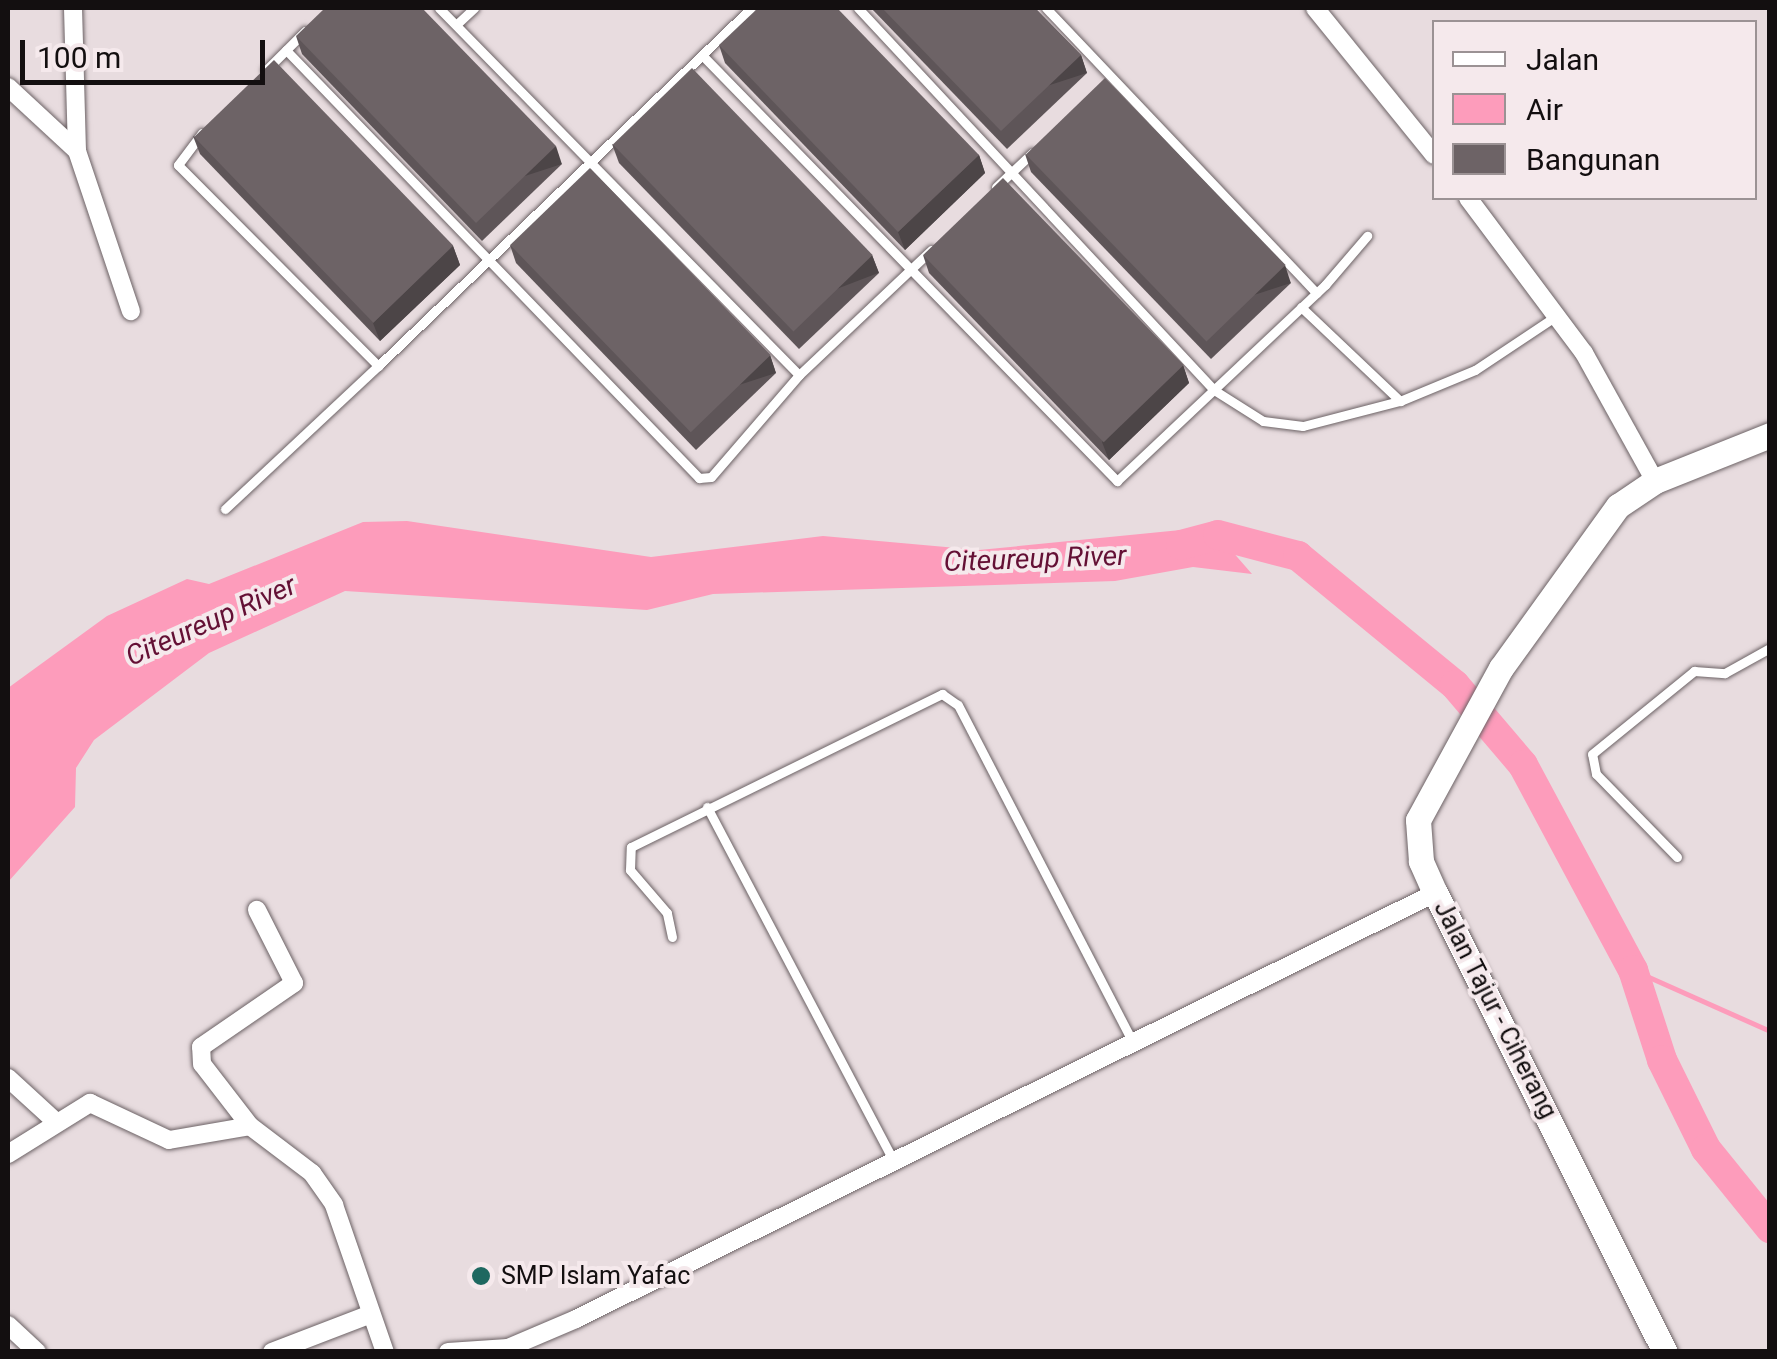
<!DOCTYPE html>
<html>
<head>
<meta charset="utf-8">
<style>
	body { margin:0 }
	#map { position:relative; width:1777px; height:1359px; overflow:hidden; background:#e8dcdf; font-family:Roboto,sans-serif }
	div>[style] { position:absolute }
	.water>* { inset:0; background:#fd9cbb }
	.stream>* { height:5px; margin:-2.5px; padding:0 2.5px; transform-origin:2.5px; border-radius:2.5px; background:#fd9cbb }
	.river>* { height:30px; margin:-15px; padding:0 15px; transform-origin:15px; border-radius:15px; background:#fd9cbb }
	.roads { filter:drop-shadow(0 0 2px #6c6265) drop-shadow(0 0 2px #6c6265) }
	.service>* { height:9px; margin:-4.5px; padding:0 4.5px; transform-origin:4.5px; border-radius:4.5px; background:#fff }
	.minor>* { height:18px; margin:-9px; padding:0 9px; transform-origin:9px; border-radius:9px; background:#fff }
	.secondary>* { height:25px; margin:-12.5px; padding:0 12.5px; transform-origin:12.5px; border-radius:12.5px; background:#fff }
	.wall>* { inset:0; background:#5e5558 }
	.shaded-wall>* { inset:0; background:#4c4547; transform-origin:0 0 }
	.building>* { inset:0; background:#6d6366; transform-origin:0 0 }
	.dots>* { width:28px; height:28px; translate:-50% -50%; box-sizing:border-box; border:5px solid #f5e9ec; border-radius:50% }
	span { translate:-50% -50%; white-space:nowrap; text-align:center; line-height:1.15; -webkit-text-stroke:8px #f5e9ec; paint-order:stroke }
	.street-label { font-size:25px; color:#130f10 }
	.poi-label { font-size:25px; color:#130f10 }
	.left { translate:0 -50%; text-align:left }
	.water-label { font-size:28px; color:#641035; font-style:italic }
	.frame { position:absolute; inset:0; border:10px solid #130f10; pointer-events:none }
	.legend { position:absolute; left:1432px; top:20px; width:325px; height:180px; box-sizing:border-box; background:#f5e9ec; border:2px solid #9b9294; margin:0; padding:12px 18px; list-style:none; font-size:30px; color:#130f10 }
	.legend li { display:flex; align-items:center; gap:20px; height:50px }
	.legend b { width:50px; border:2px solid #9b9294 }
	.scale { position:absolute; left:20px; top:40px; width:245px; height:45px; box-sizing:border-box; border:5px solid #130f10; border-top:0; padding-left:12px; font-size:30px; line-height:35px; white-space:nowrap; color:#130f10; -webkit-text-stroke:8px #f5e9ec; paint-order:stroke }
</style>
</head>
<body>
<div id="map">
	<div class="water">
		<i style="clip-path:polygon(407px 521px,651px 557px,823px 536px,979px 550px,1211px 527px,1252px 574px,1193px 567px,1115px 581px,713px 594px,647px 610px,345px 591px,209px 653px,94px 740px,76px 768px,75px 807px,8px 882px,8px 688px,107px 616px,187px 579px,209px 584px,363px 522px)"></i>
	</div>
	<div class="stream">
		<i style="left:1633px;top:970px;width:150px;rotate:24deg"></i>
	</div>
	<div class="river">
		<i style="left:1181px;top:545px;width:38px;rotate:-15deg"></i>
		<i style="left:1218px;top:535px;width:83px;rotate:14.7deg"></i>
		<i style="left:1298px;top:556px;width:203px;rotate:39.4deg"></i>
		<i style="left:1455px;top:685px;width:105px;rotate:49.6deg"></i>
		<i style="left:1523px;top:765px;width:233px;rotate:61.8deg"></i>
		<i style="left:1633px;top:970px;width:95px;rotate:72.1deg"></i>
		<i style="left:1662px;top:1060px;width:99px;rotate:63.7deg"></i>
		<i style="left:1706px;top:1149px;width:102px;rotate:51deg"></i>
	</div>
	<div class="roads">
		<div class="service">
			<i style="left:439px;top:8px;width:514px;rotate:45.55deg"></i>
			<i style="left:799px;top:375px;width:182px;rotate:-43.4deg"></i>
			<i style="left:858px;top:8px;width:522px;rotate:47.02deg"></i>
			<i style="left:1214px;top:390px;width:58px;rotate:32.3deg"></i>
			<i style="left:1263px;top:421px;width:40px;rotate:7.1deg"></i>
			<i style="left:1303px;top:426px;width:100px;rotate:-14.5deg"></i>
			<i style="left:1400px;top:401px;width:81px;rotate:-22.5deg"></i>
			<i style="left:1475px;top:370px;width:97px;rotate:-33.7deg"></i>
			<i style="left:1046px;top:8px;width:393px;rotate:46.5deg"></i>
			<i style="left:458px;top:23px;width:22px;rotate:-43deg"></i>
			<i style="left:286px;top:50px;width:595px;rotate:46.02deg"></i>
			<i style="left:699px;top:478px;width:12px;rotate:-5deg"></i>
			<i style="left:711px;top:477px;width:135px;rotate:-49.2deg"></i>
			<i style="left:702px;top:55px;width:595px;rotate:45.75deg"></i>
			<i style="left:1117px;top:481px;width:286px;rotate:-43.3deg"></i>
			<i style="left:1325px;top:285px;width:65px;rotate:-49.4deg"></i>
			<i style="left:266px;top:70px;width:55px;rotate:-45deg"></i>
			<i style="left:202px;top:133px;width:40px;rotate:127deg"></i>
			<i style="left:178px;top:165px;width:284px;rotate:45.1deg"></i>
			<i style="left:378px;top:366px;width:517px;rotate:-43.82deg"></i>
			<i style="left:996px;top:187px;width:50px;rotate:-43.4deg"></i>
			<i style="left:1301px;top:307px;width:137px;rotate:43.5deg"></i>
			<i style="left:225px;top:509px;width:209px;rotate:-43.1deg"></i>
			<i style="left:707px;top:807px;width:400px;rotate:62.2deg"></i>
			<i style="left:1677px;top:857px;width:116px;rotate:-134.3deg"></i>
			<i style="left:1596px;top:774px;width:20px;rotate:-101deg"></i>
			<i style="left:1592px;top:754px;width:132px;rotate:-39.1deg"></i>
			<i style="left:1694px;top:671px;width:31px;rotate:4deg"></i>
			<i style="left:1725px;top:673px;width:51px;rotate:-29.1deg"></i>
			<i style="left:672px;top:937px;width:25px;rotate:-102deg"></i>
			<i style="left:667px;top:913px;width:57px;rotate:-130.7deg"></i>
			<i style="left:630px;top:870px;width:23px;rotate:-88deg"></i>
			<i style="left:631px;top:847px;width:347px;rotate:-26.2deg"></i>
			<i style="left:942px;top:694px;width:19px;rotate:35deg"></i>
			<i style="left:958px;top:705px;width:380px;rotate:62.6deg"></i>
		</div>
		<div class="minor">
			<i style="left:73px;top:8px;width:143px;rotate:88.4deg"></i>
			<i style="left:77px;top:151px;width:169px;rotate:71.4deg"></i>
			<i style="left:1315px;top:8px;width:189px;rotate:51deg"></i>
			<i style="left:8px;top:87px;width:94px;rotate:42.8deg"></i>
			<i style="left:1468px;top:198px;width:194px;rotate:53.2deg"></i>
			<i style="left:1584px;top:353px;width:146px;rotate:61deg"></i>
			<i style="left:8px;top:1078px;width:62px;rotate:42.4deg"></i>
			<i style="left:250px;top:1126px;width:78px;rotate:-127.7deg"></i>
			<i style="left:202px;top:1064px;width:17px;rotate:-93deg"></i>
			<i style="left:201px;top:1047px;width:113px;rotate:-34.5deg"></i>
			<i style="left:294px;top:983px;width:82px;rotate:-116.9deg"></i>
			<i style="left:8px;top:1154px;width:97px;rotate:-31.9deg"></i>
			<i style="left:90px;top:1103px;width:87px;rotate:25.1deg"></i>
			<i style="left:169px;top:1140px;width:82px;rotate:-9.8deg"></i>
			<i style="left:250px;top:1126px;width:78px;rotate:37.2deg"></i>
			<i style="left:312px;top:1173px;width:39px;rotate:55deg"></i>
			<i style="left:334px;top:1205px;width:156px;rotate:70.9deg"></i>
			<i style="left:8px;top:1325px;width:40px;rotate:43deg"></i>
			<i style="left:272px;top:1352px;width:106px;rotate:-21deg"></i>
			<i style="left:448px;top:1352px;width:60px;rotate:-3.8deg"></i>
			<i style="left:508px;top:1348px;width:74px;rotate:-23.1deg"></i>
			<i style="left:576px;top:1319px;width:959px;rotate:-26.38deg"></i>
		</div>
		<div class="secondary">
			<i style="left:1665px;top:1352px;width:513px;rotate:-116.61deg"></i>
			<i style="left:1435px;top:893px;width:35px;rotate:-114deg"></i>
			<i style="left:1421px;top:861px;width:41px;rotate:-94.2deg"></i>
			<i style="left:1418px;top:820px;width:173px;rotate:-61.4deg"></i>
			<i style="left:1501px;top:668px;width:200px;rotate:-54.2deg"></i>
			<i style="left:1618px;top:506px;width:45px;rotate:-34deg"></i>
			<i style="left:1655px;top:481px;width:124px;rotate:-21.8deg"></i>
		</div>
	</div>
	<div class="wall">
		<i style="clip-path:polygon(871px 8px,1035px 8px,1081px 55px,1087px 73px,1007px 149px)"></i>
		<i style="clip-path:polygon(296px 36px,562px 164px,482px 241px,302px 54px)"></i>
		<i style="clip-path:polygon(719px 45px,979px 155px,985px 173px,905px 250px,725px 63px)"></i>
		<i style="clip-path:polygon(193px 136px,453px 246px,460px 265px,380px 341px,200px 154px)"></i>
		<i style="clip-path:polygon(612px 144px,872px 255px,879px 273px,799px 349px,619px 163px)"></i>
		<i style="clip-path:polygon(1025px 154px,1291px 283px,1211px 359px,1031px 172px)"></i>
		<i style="clip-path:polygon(510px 245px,770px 355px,776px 373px,696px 450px,516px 263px)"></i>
		<i style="clip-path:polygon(923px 255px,1183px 365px,1189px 383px,1109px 460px,929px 273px)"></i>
	</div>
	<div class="shaded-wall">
		<i style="left:1081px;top:55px;width:19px;height:110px;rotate:72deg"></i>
		<i style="left:556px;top:146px;width:19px;height:111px;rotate:72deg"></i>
		<i style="clip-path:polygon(979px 155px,985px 173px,905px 250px,898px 232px)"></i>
		<i style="clip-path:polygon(453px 246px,460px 265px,380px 341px,373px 323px)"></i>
		<i style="left:872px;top:255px;width:19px;height:110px;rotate:69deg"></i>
		<i style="left:1285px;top:265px;width:19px;height:110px;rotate:72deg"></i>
		<i style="left:770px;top:355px;width:19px;height:111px;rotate:72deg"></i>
		<i style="clip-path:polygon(1183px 365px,1189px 383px,1109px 460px,1102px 442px)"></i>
	</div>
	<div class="building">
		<i style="clip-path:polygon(325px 8px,422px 8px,556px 146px,476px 223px,296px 36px)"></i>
		<i style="clip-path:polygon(758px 8px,837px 8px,979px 155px,898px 232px,719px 45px)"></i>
		<i style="clip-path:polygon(882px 8px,1035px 8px,1081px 55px,1001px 131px)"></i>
		<i style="left:274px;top:60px;width:258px;height:111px;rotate:46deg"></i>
		<i style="left:692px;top:68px;width:260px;height:110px;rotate:46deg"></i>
		<i style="left:1105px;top:78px;width:260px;height:110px;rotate:46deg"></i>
		<i style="left:590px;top:168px;width:260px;height:111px;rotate:46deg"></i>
		<i style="left:1003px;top:178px;width:260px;height:111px;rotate:46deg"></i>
	</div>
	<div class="dots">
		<i style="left:481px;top:1276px;background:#1e6860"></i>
	</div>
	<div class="street-label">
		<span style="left:1495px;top:1010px;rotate:63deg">Jalan Tajur - Ciherang</span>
	</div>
	<div class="poi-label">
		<span class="left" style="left:501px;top:1276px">SMP Islam Yafac</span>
	</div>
	<div class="water-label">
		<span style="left:1035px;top:559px;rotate:-2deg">Citeureup River</span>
		<span style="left:211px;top:621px;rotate:-24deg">Citeureup River</span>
	</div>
	<div class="frame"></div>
	<ul class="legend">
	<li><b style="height:12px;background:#fff"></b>Jalan</li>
	<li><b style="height:28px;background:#fd9cbb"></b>Air</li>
	<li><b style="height:28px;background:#6d6366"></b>Bangunan</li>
	</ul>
	<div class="scale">100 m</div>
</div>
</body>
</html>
